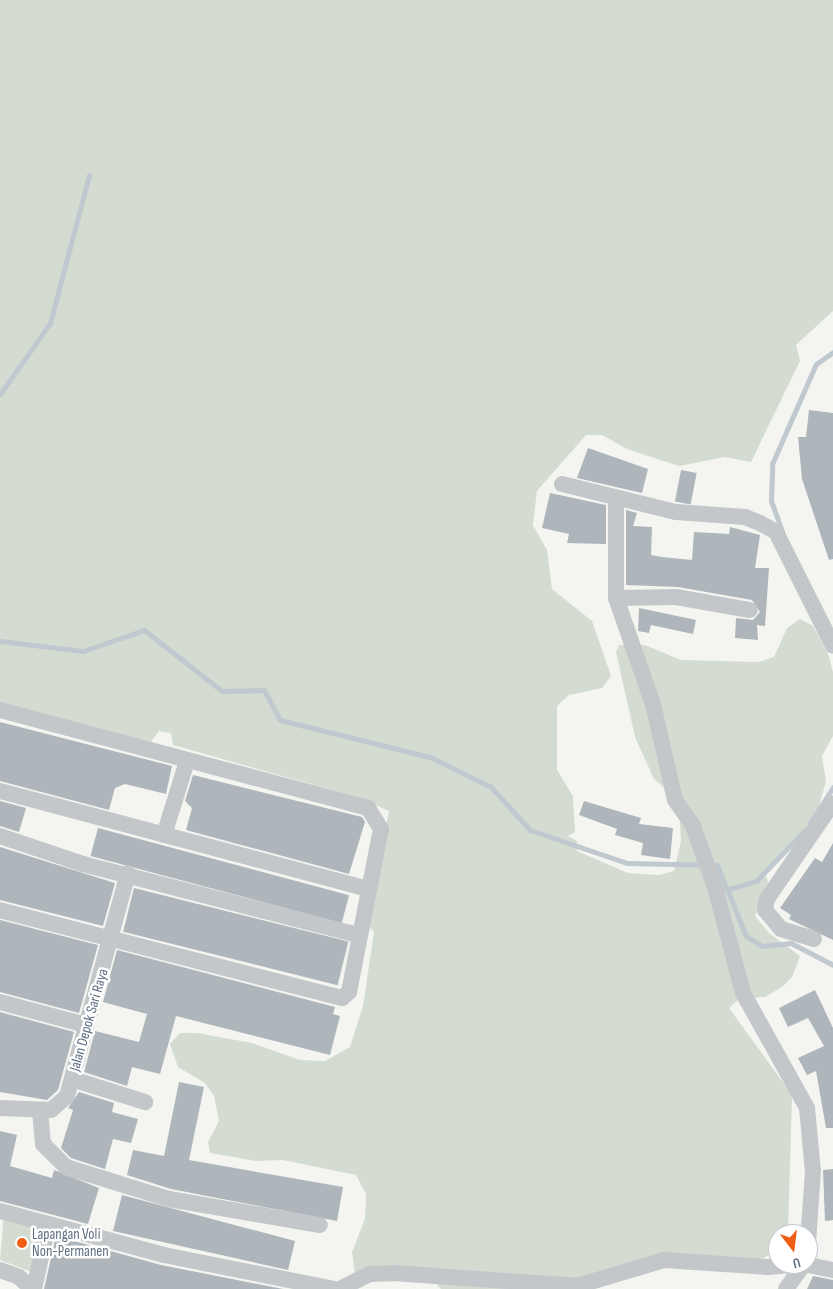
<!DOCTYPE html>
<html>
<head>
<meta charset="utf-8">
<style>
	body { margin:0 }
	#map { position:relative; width:833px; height:1289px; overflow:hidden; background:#f4f5f0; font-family:"Sofia Sans Condensed",sans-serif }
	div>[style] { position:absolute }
	.green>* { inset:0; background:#d4dcd1 }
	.stream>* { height:5px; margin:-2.5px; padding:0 2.5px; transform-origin:2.5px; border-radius:2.5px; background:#bfc9cf }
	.building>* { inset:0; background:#aeb5bb; transform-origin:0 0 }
	.minor>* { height:16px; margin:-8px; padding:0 8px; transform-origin:8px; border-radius:8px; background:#c3c7ca }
	.dots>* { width:14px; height:14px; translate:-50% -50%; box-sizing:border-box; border:2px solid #fff; border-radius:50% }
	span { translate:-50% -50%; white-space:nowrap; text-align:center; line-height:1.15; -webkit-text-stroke:5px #fff; paint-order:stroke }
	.street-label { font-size:15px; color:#617184 }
	.poi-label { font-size:15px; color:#617184 }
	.left { translate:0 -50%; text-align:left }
	.north { position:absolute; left:768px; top:1224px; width:50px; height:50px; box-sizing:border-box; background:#fff; border:1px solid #c0c6ce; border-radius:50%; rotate:165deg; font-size:14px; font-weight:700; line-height:20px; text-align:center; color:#617184 }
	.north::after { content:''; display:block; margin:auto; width:18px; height:22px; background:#f05d14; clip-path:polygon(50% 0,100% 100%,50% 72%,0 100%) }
</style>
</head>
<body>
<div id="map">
	<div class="green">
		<i style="clip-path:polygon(0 0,833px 0,833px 311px,796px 345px,800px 361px,751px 462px,725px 457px,679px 466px,627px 449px,602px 435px,586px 435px,537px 491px,533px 525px,547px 550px,552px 589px,592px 621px,611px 676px,602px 688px,569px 695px,557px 706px,557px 770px,573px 796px,575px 832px,568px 836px,577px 841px,577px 851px,628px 873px,659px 875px,674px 871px,681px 841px,679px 800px,654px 779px,635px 737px,616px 652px,619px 645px,645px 645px,681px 660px,759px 662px,774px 657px,787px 628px,800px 619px,813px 626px,828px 654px,833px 672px,833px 736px,822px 756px,826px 781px,812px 831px,764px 871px,768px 882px,755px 916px,770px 934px,800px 956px,792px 977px,782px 987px,765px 997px,739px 999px,729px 1008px,792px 1095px,788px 1234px,778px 1234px,778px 1249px,764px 1258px,738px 1261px,662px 1252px,590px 1289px,441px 1289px,435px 1282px,355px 1275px,352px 1252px,365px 1219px,366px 1194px,356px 1175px,283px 1160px,256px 1161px,210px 1153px,208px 1142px,219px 1121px,214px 1096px,205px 1083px,178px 1067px,170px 1044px,180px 1033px,197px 1033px,252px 1043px,300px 1060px,325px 1061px,350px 1047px,363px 1006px,374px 932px,366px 923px,389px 811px,357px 797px,173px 745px,171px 733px,159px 731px,150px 743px,0 704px)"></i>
		<i style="clip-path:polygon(4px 1213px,48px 1226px,37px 1274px,0 1260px)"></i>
	</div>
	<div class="stream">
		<i style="left:0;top:394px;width:87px;rotate:-54.8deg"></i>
		<i style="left:50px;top:323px;width:153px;rotate:-75.2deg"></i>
		<i style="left:782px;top:531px;width:32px;rotate:-110deg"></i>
		<i style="left:771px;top:501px;width:37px;rotate:-88deg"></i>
		<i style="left:772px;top:464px;width:109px;rotate:-66.3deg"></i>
		<i style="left:816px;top:364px;width:21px;rotate:-35deg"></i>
		<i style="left:0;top:641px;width:84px;rotate:6.9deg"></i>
		<i style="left:83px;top:651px;width:65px;rotate:-19deg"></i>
		<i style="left:144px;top:630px;width:99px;rotate:38deg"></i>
		<i style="left:222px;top:691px;width:42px;rotate:-1.4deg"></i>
		<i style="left:264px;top:690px;width:34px;rotate:62deg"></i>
		<i style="left:280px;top:720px;width:154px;rotate:13.9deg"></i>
		<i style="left:430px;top:757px;width:68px;rotate:26.2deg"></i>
		<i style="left:491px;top:787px;width:58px;rotate:47.8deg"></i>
		<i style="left:530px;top:830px;width:102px;rotate:18.8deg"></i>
		<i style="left:627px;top:863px;width:90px;rotate:1.3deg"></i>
		<i style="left:717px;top:865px;width:77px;rotate:67.8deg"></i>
		<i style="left:746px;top:936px;width:19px;rotate:32deg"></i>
		<i style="left:762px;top:946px;width:29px;rotate:-6deg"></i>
		<i style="left:791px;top:943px;width:47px;rotate:27.6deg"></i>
		<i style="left:810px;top:823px;width:43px;rotate:-57.4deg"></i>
		<i style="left:726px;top:890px;width:31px;rotate:-17deg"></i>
		<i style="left:756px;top:881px;width:71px;rotate:-46.1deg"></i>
	</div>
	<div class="building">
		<i style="clip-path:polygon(809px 410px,833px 413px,833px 559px,829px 560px,802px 479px,798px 437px,806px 437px)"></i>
		<i style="clip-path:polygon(588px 448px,648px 469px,642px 493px,577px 478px)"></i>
		<i style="left:681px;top:470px;width:16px;height:32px;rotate:11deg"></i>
		<i style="clip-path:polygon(550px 493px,606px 505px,606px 544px,567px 543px,569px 534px,542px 528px)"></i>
		<i style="clip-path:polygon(626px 510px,637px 513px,633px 526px,652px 527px,651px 555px,662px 557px,692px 560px,694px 532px,729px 534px,730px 527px,760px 535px,755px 568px,769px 568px,765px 626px,757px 625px,758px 640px,735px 638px,736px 618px,753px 620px,760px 612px,752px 600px,678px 587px,626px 585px)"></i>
		<i style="clip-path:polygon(639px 608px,696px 620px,693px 634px,651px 625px,649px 633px,638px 631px)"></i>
		<i style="clip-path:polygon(0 722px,172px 766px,166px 794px,125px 784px,115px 788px,109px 810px,0 781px)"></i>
		<i style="clip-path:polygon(193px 775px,362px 817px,365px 822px,349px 874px,186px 830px,192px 808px,185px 801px)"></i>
		<i style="clip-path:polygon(0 801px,26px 808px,19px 832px,0 826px)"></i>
		<i style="clip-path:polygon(584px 801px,641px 818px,639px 824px,673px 828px,670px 859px,641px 855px,643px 843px,615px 835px,617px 829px,579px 815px)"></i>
		<i style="left:98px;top:828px;width:260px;height:29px;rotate:15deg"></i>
		<i style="clip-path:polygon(833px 843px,833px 940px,789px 919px,791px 915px,780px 908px,815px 858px,822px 862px)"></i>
		<i style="clip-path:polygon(0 847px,115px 883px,103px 926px,0 900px)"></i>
		<i style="left:134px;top:888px;width:221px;height:45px;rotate:14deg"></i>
		<i style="clip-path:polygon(0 920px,98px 945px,79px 1013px,0 992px)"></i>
		<i style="clip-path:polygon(117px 950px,335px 1007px,333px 1014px,340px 1016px,330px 1055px,176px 1016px,160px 1074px,132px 1067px,127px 1086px,84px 1072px,95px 1031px,139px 1042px,147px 1014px,103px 1002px)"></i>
		<i style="clip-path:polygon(815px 990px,833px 1028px,833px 1128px,826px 1128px,816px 1071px,807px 1075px,798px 1058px,824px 1046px,808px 1018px,788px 1027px,779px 1008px)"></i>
		<i style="clip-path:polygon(0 1012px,74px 1032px,58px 1090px,47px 1100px,0 1092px)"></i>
		<i style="clip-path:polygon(179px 1082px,204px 1087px,189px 1160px,343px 1187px,337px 1221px,171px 1189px,127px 1175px,133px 1150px,164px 1156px)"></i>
		<i style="clip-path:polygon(79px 1092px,114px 1103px,112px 1112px,138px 1119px,131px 1143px,113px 1139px,105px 1169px,71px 1158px,61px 1148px,73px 1110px,68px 1108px)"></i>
		<i style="clip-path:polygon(0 1131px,17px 1135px,10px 1166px,52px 1178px,54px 1170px,99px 1188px,88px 1224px,0 1201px)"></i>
		<i style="clip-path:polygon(833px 1169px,833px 1220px,825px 1221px,823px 1170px)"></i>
		<i style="clip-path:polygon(122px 1195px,295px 1241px,288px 1270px,113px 1231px)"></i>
		<i style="clip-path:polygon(56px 1236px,161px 1265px,283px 1289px,44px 1289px)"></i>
		<i style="clip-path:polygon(813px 1276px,833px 1280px,833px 1289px,807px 1289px)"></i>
	</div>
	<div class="minor">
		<i style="left:562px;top:484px;width:117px;rotate:13.8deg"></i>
		<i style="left:676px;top:512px;width:69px;rotate:4.1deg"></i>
		<i style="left:745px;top:517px;width:16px;rotate:22deg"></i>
		<i style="left:760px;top:523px;width:18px;rotate:29deg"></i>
		<i style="left:776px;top:532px;width:127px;rotate:63.4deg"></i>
		<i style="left:616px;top:500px;width:98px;rotate:90deg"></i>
		<i style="left:616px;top:598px;width:112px;rotate:70.8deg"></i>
		<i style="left:653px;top:704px;width:98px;rotate:77.1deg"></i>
		<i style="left:675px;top:800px;width:32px;rotate:55deg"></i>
		<i style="left:693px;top:826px;width:65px;rotate:70.2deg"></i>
		<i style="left:715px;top:887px;width:110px;rotate:75.2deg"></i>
		<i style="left:743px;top:993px;width:132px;rotate:60.9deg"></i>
		<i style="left:807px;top:1108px;width:63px;rotate:84.6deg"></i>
		<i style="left:813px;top:1171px;width:72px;rotate:94deg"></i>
		<i style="left:616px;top:598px;width:60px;rotate:-1deg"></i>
		<i style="left:676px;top:597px;width:75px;rotate:10deg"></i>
		<i style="left:0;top:710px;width:381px;rotate:14.9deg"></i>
		<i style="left:368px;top:808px;width:25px;rotate:58deg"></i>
		<i style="left:381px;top:829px;width:166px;rotate:101.1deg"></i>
		<i style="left:349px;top:992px;width:9px;rotate:139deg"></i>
		<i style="left:342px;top:998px;width:353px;rotate:-165.6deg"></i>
		<i style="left:0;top:791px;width:381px;rotate:14.9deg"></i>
		<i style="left:164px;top:835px;width:77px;rotate:-72.7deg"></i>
		<i style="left:0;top:836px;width:88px;rotate:18.6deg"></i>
		<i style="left:83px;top:864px;width:284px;rotate:14.5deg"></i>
		<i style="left:814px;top:939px;width:34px;rotate:-163deg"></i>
		<i style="left:781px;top:929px;width:25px;rotate:-130deg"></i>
		<i style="left:765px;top:910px;width:11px;rotate:-80deg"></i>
		<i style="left:767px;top:899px;width:116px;rotate:-55.5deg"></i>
		<i style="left:0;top:1002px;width:89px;rotate:15deg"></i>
		<i style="left:72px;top:1079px;width:77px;rotate:17.5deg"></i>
		<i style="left:0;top:1108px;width:51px;rotate:2.2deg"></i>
		<i style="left:51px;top:1110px;width:21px;rotate:-41deg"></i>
		<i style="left:67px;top:1096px;width:231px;rotate:-74.7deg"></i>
		<i style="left:40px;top:1110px;width:34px;rotate:85deg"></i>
		<i style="left:43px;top:1144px;width:33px;rotate:45deg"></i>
		<i style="left:66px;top:1167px;width:108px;rotate:17.3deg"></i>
		<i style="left:169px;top:1199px;width:153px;rotate:9.8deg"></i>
		<i style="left:0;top:1211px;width:170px;rotate:15deg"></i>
		<i style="left:164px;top:1255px;width:173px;rotate:11.3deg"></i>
		<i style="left:0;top:1270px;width:20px;rotate:20deg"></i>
		<i style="left:19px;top:1277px;width:18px;rotate:43deg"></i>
		<i style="left:34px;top:1289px;width:65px;rotate:-77.5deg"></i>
		<i style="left:340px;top:1289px;width:34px;rotate:-27deg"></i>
		<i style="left:370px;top:1274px;width:23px;rotate:-2deg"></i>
		<i style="left:393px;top:1273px;width:184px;rotate:4deg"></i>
		<i style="left:577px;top:1286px;width:91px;rotate:-16.6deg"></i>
		<i style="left:664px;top:1260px;width:104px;rotate:3.9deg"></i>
		<i style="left:768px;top:1267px;width:36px;rotate:-5deg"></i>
		<i style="left:804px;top:1264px;width:30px;rotate:12deg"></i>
		<i style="left:786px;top:1289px;width:31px;rotate:-54deg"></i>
	</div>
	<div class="dots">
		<i style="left:22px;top:1243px;background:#f05d14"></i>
	</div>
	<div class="street-label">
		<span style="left:89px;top:1020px;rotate:-74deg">Jalan Depok Sari Raya</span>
	</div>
	<div class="poi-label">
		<span class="left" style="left:32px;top:1243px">Lapangan Voli<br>Non-Permanen</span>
	</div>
	<div class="north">U</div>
</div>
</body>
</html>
